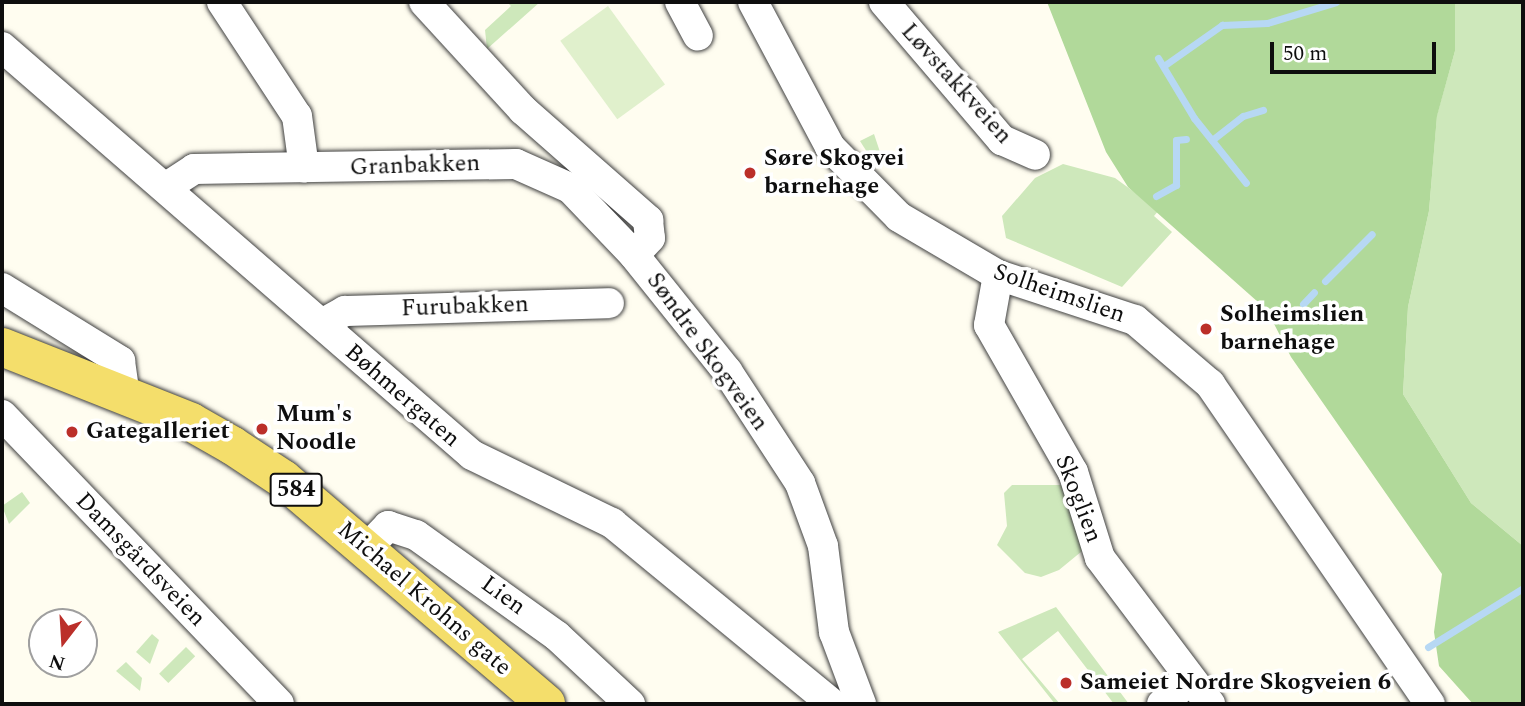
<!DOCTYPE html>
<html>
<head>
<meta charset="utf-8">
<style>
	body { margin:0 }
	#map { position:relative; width:1525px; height:706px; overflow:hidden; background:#fffdf0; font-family:Spectral,serif }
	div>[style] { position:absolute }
	.green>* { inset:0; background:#cee8bb; transform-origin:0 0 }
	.forest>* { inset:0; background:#b1d99a }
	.pitch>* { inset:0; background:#e0f0cc; transform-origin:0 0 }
	.stream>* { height:7px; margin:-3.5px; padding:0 3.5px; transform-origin:3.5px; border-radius:3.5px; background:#b7d8f4 }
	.roads { filter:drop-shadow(0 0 2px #414141) drop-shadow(0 0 2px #414141) }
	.minor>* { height:30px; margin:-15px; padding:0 15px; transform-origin:15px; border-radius:15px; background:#fff }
	.major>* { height:38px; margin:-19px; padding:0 19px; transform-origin:19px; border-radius:19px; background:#f4de6b }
	.dots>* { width:19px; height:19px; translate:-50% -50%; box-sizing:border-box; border:4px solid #fff; border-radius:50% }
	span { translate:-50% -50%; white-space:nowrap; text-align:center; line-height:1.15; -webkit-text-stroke:7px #fff; paint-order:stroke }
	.shield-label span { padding:2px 5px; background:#fff; border:2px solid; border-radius:5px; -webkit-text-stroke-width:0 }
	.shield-label { font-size:23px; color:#0e0e0e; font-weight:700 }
	.street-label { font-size:24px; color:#0e0e0e }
	.poi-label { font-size:24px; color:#0e0e0e; font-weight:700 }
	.left { translate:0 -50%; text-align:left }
	.frame { position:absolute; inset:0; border:4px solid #0e0e0e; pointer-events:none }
	.north { position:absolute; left:28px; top:608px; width:70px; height:70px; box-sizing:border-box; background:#fff; border:2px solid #9f9f9f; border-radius:50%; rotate:197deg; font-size:19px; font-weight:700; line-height:28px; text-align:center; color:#0e0e0e }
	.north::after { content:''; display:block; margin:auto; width:24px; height:32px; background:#bb2f2a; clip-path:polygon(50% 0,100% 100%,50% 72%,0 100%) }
	.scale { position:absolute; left:1270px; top:42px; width:166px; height:32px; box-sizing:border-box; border:4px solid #0e0e0e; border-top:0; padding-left:9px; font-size:21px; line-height:24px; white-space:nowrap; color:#0e0e0e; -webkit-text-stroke:5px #fff; paint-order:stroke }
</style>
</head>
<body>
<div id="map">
	<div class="green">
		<i style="clip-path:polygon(507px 2px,540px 2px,487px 49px,485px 30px,511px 6px)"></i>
		<i style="clip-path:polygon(1455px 2px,1523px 2px,1523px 546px,1471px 503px,1403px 394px,1408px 307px,1429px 211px,1437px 115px,1455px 51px)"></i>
		<i style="clip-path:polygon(874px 134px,884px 164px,877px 168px,860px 141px)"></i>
		<i style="clip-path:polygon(1063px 164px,1115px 178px,1159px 210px,1154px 216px,1172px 232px,1122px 287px,1006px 238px,1002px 216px,1035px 178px)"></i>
		<i style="clip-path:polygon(1012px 485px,1068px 485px,1087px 547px,1059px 570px,1041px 577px,1025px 573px,997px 545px,1007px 526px,1004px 493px)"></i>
		<i style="clip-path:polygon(22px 492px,30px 503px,9px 524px,2px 506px)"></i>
		<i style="clip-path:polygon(1056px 607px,1129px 704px,1114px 704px,1058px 631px,1022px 659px,1060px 704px,1055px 704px,998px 632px)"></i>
		<i style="clip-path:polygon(152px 634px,159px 640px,150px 664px,136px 652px)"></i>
		<i style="left:186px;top:647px;width:13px;height:38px;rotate:45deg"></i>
		<i style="clip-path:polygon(126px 662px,142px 678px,140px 691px,116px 671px)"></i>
	</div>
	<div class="forest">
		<i style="clip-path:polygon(1047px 2px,1455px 2px,1455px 51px,1437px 116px,1429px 211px,1408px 307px,1403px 394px,1471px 503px,1523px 546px,1523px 704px,1473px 704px,1439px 666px,1434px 632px,1442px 574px,1291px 357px,1267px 310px,1128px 187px,1106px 152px)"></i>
	</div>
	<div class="pitch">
		<i style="left:608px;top:6px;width:97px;height:59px;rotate:54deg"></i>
	</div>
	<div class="stream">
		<i style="left:1158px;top:58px;width:70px;rotate:59deg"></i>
		<i style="left:1194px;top:118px;width:83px;rotate:51.3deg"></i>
		<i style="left:1165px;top:65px;width:70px;rotate:-35.1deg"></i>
		<i style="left:1222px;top:25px;width:45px;rotate:-2.5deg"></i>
		<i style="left:1267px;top:23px;width:72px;rotate:-16.9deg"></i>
		<i style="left:1212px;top:140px;width:39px;rotate:-38deg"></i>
		<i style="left:1243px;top:116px;width:21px;rotate:-17deg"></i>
		<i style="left:1156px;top:196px;width:23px;rotate:-29deg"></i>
		<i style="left:1176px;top:185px;width:45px;rotate:-90deg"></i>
		<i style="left:1176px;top:140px;width:10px;rotate:-6deg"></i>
		<i style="left:1325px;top:281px;width:66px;rotate:-45deg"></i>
		<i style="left:1303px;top:304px;width:16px;rotate:-47deg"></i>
		<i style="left:1428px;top:647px;width:112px;rotate:-31.8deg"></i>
	</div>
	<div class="roads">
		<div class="minor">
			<i style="left:222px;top:2px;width:136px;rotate:56.7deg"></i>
			<i style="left:297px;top:116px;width:52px;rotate:82.3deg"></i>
			<i style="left:424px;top:2px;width:147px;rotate:47.5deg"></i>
			<i style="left:523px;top:110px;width:167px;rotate:41.3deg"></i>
			<i style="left:648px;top:220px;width:18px;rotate:84deg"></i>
			<i style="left:650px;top:238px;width:23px;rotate:133deg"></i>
			<i style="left:634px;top:255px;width:149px;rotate:51.3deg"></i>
			<i style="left:727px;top:371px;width:134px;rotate:56.9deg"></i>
			<i style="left:800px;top:483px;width:67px;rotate:69.9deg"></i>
			<i style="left:823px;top:546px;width:87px;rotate:82.7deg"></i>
			<i style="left:834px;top:632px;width:77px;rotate:69.4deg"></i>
			<i style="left:680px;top:2px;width:38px;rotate:62deg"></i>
			<i style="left:753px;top:2px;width:164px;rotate:62deg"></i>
			<i style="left:830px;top:147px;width:98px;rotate:45.4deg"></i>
			<i style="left:899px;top:217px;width:115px;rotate:30.4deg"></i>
			<i style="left:998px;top:275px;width:144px;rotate:18.2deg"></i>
			<i style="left:1135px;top:320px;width:99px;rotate:40.5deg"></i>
			<i style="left:1210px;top:384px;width:388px;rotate:55.5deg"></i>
			<i style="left:884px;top:2px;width:182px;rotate:49.5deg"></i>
			<i style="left:1002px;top:140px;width:36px;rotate:24deg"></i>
			<i style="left:2px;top:47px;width:622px;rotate:40.96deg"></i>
			<i style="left:472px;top:455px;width:156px;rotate:25.9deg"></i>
			<i style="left:612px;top:523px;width:285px;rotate:39.4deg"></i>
			<i style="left:168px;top:186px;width:31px;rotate:-33deg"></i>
			<i style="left:194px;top:169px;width:322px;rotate:-0.9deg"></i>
			<i style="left:516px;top:164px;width:59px;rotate:24deg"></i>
			<i style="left:570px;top:188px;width:93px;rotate:46.3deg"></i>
			<i style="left:998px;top:275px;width:51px;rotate:100.2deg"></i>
			<i style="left:989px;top:325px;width:169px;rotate:60.3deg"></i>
			<i style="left:1073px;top:472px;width:90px;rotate:72.6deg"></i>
			<i style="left:1100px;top:558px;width:183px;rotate:53deg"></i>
			<i style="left:2px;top:288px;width:139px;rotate:31.7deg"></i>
			<i style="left:120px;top:361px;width:36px;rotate:82deg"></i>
			<i style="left:325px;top:322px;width:23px;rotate:-29deg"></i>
			<i style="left:345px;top:311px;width:264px;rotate:-1.7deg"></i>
			<i style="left:2px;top:415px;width:400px;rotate:46.2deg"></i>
			<i style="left:366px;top:549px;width:32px;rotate:-46deg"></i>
			<i style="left:388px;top:526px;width:29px;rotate:18deg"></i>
			<i style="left:416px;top:535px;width:173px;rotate:35.6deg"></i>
			<i style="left:557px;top:636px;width:100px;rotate:43deg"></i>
			<i style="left:1162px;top:704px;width:28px;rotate:-41deg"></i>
		</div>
		<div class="major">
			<i style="left:2px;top:347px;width:203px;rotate:21.6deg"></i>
			<i style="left:191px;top:422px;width:48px;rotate:29.7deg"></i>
			<i style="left:233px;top:446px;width:60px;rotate:33.4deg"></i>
			<i style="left:283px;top:479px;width:346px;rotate:40.5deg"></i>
		</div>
	</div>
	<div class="dots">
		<i style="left:750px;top:173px;background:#bb2f2a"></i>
		<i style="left:1206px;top:329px;background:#bb2f2a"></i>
		<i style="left:262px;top:429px;background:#bb2f2a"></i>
		<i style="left:72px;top:432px;background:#bb2f2a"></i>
		<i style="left:1066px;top:683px;background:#bb2f2a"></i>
	</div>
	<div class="shield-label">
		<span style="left:296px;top:490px">584</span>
	</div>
	<div class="street-label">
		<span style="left:956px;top:84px;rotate:48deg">Løvstakkveien</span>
		<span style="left:415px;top:166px;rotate:-2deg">Granbakken</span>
		<span style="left:1059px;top:294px;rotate:19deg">Solheimslien</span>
		<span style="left:465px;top:307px;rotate:-2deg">Furubakken</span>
		<span style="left:707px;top:352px;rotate:54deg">Søndre Skogveien</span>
		<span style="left:402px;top:396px;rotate:41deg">Bøhmergaten</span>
		<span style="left:1078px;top:499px;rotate:69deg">Skoglien</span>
		<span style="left:140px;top:560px;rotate:46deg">Damsgårdsveien</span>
		<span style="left:503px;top:596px;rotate:36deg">Lien</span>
		<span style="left:424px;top:599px;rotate:41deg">Michael Krohns gate</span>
	</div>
	<div class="poi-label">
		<span class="left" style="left:764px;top:173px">Søre Skogvei<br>barnehage</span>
		<span class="left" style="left:1220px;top:329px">Solheimslien<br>barnehage</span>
		<span class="left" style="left:276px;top:429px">Mum's<br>Noodle</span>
		<span class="left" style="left:86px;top:432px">Gategalleriet</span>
		<span class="left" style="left:1080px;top:683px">Sameiet Nordre Skogveien 6</span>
	</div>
	<div class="frame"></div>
	<div class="north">N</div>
	<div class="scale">50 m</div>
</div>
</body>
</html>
